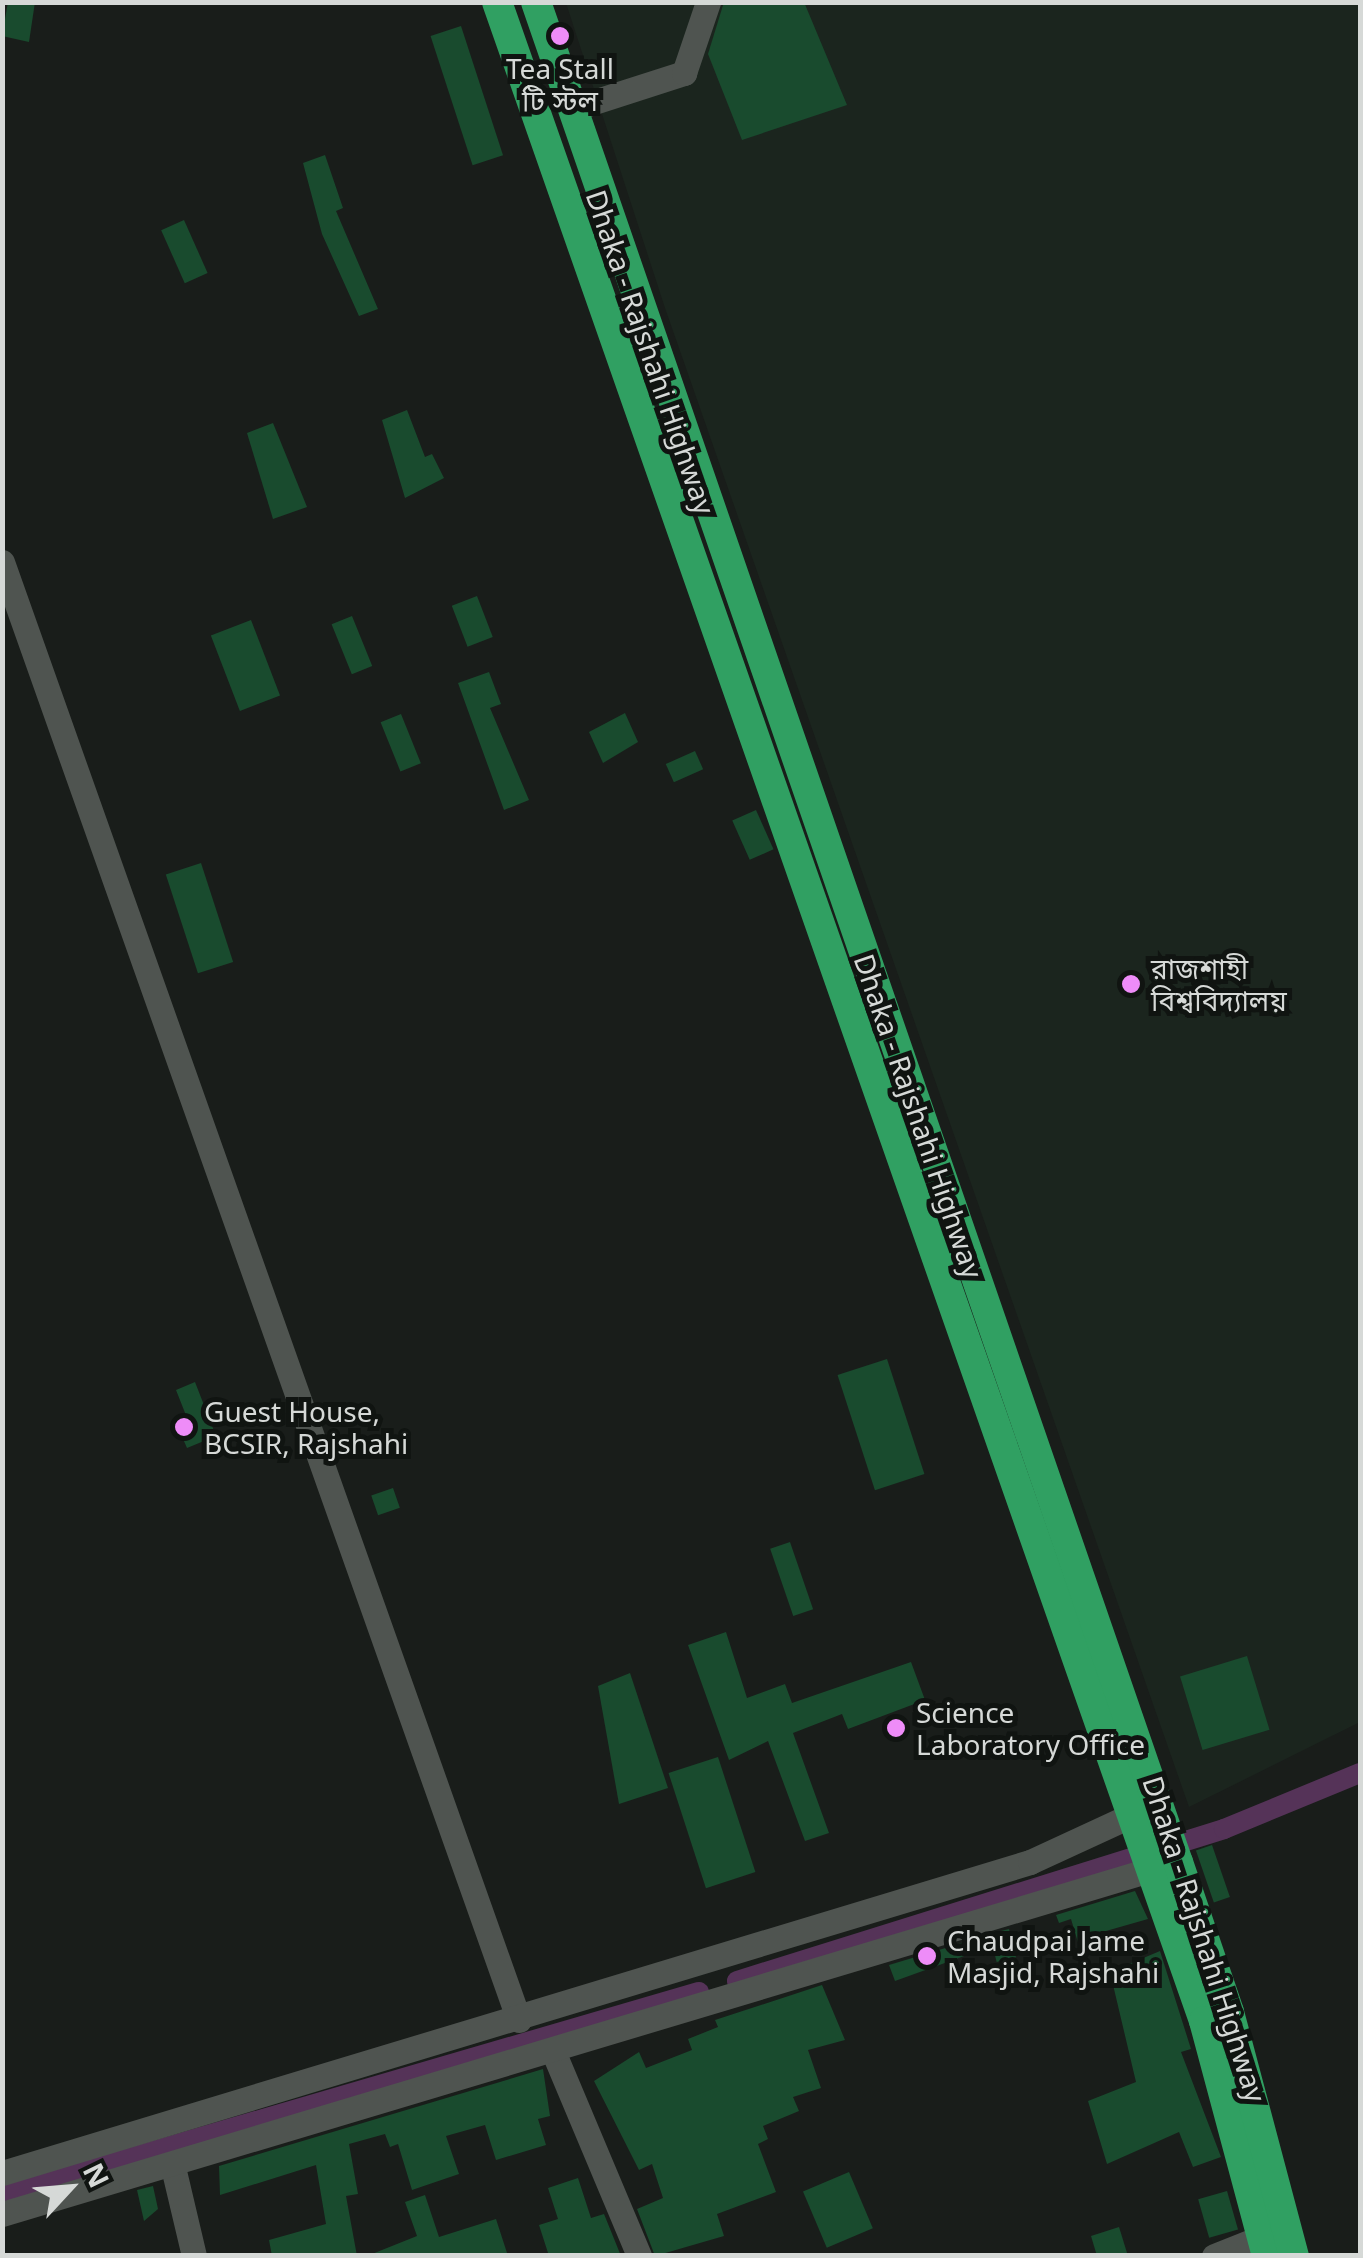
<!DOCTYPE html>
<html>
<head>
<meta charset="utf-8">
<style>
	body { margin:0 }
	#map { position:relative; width:1363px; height:2258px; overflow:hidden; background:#191d1a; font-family:"Noto Sans","Noto Sans Bengali",sans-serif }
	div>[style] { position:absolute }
	.built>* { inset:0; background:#1b251e }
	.canal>* { height:20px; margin:-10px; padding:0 10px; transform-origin:10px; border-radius:10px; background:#553358 }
	.building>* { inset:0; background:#194b2e; transform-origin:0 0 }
	.minor>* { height:25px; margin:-12.5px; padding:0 12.5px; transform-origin:12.5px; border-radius:12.5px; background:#4f5450 }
	.highway>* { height:30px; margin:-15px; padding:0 15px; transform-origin:15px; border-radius:15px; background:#30a062 }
	.dots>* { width:28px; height:28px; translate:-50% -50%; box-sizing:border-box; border:5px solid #101411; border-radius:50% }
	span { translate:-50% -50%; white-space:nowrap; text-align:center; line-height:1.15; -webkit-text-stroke:10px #101411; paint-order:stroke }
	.poi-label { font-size:28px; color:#d6d9d7 }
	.left { translate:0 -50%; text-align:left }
	.street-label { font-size:28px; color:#d6d9d7 }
	.frame { position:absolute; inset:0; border:5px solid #d6d9d7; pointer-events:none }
	.north { position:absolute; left:20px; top:2138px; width:100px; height:100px; -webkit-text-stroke:8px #101411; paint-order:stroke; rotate:64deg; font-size:28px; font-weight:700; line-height:40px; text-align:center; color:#d6d9d7 }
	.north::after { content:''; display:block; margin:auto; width:35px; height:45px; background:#d6d9d7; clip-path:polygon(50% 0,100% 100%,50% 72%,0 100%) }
</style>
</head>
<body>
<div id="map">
	<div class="built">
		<i style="clip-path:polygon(566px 3px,1360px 3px,1360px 1722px,1189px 1807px,665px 308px)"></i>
	</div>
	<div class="canal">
		<i style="left:737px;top:1981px;width:510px;rotate:-17.33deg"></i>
		<i style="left:1224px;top:1829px;width:147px;rotate:-22.4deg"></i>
		<i style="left:2px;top:2195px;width:726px;rotate:-16.24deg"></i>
	</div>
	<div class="building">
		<i style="clip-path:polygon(8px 2px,35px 2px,29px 42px,2px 36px)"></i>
		<i style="clip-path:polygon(724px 2px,804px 2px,847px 105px,742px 140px,708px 54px)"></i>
		<i style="left:461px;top:26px;width:136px;height:32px;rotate:72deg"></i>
		<i style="clip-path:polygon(325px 155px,343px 208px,336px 211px,378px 309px,359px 316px,322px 234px,303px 163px)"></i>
		<i style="left:184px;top:220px;width:58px;height:25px;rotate:66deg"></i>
		<i style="clip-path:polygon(407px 410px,425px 457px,432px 454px,444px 478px,405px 498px,382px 420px)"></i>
		<i style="clip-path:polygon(273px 423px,307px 507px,273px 519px,247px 433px)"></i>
		<i style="left:477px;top:596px;width:44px;height:27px;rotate:69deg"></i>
		<i style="left:352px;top:616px;width:54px;height:22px;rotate:68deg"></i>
		<i style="left:251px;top:620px;width:81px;height:43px;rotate:69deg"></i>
		<i style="clip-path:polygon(489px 672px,501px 704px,490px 708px,529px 800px,504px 810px,458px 683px)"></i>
		<i style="clip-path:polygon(625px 713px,638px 742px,603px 763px,589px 732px)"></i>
		<i style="left:401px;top:714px;width:53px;height:22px;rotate:68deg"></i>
		<i style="left:695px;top:751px;width:20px;height:32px;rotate:66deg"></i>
		<i style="left:756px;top:810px;width:43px;height:26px;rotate:66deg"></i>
		<i style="left:201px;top:863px;width:104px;height:37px;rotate:72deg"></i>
		<i style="left:887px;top:1359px;width:121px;height:52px;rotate:72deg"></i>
		<i style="clip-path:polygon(195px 1382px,216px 1436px,187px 1448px,180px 1432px,191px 1428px,176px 1390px)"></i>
		<i style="left:393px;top:1488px;width:21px;height:23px;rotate:71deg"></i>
		<i style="left:790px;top:1542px;width:71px;height:21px;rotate:71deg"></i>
		<i style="clip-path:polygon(726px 1632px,747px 1698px,785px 1684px,792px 1703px,911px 1662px,925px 1700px,848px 1729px,842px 1714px,793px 1733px,829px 1833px,805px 1841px,768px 1741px,729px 1760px,688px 1645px)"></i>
		<i style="left:1247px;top:1656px;width:77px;height:70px;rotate:73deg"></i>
		<i style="clip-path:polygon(630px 1673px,668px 1788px,619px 1804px,598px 1686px)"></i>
		<i style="left:718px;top:1757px;width:121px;height:52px;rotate:72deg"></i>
		<i style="left:1212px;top:1845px;width:55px;height:17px;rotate:71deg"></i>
		<i style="clip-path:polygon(1135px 1891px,1148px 1919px,1099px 1933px,1101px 1940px,1079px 1946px,1071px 1919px,1059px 1923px,1056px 1915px)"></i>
		<i style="left:1009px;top:1929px;width:29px;height:20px;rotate:76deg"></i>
		<i style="clip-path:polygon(962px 1943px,967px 1955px,895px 1981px,889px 1965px)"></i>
		<i style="clip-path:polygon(1160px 1951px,1191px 2049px,1181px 2052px,1221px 2157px,1193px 2167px,1179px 2132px,1107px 2164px,1088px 2101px,1136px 2082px,1110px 1972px)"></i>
		<i style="clip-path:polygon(822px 1985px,845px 2040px,808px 2050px,821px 2088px,793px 2097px,799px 2111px,763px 2126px,768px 2139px,758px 2144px,776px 2192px,717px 2214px,724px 2236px,655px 2256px,637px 2209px,663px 2198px,652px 2164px,639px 2170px,594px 2081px,639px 2052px,646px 2068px,692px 2050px,688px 2039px,718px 2027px,715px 2020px)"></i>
		<i style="clip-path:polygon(543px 2069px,550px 2116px,538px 2119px,546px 2145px,496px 2160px,485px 2125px,446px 2136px,459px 2174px,412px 2190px,398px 2144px,390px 2147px,385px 2134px,349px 2144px,358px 2194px,346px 2196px,357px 2256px,272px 2256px,269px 2240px,326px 2224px,316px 2165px,220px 2195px,219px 2166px)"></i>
		<i style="left:849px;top:2172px;width:61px;height:50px;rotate:67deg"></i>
		<i style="clip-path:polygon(578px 2178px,591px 2218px,604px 2214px,621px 2256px,549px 2256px,539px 2225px,558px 2219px,548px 2188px)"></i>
		<i style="clip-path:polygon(153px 2186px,158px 2209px,144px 2221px,137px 2190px)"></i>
		<i style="left:1227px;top:2191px;width:40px;height:30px;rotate:74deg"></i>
		<i style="clip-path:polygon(425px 2195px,439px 2237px,496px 2219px,508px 2256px,367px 2256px,417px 2236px,405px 2202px)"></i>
		<i style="clip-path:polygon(1119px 2227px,1128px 2256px,1097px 2256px,1091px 2236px)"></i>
	</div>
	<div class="minor">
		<i style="left:572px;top:109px;width:118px;rotate:-17.8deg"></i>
		<i style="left:684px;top:73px;width:75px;rotate:-71.3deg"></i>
		<i style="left:2px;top:562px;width:1547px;rotate:70.48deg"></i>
		<i style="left:553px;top:2051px;width:222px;rotate:67.2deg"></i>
		<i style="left:173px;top:2167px;width:91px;rotate:76.7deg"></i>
		<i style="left:2px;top:2173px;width:1074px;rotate:-16.83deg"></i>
		<i style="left:1030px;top:1862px;width:131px;rotate:-24.8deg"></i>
		<i style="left:2px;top:2214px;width:1215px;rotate:-16.69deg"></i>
		<i style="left:1214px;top:2256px;width:52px;rotate:-21.6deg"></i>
	</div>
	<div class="highway">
		<i style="left:497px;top:2px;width:2139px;rotate:70.7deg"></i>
		<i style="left:1204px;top:2021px;width:243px;rotate:75deg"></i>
		<i style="left:536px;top:2px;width:1968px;rotate:70.96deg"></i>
		<i style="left:1178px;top:1862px;width:158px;rotate:71.2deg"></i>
		<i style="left:1229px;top:2012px;width:253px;rotate:75.1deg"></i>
	</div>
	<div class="dots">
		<i style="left:560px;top:36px;background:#ee8cf8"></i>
		<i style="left:1131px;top:984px;background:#ee8cf8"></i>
		<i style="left:184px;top:1427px;background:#ee8cf8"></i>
		<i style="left:896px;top:1728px;background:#ee8cf8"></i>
		<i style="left:927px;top:1956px;background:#ee8cf8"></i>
	</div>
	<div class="poi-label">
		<span style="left:560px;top:84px">Tea Stall<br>টি স্টল</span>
		<span class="left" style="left:1151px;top:984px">রাজশাহী<br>বিশ্ববিদ্যালয়</span>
		<span class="left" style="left:204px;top:1427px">Guest House,<br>BCSIR, Rajshahi</span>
		<span class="left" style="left:916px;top:1728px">Science<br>Laboratory Office</span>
		<span class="left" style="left:947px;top:1956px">Chaudpai Jame<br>Masjid, Rajshahi</span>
	</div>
	<div class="street-label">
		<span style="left:651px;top:352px;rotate:71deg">Dhaka - Rajshahi Highway</span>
		<span style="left:919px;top:1116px;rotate:71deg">Dhaka - Rajshahi Highway</span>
		<span style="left:1205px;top:1939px;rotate:72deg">Dhaka - Rajshahi Highway</span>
	</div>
	<div class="frame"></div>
	<div class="north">N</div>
</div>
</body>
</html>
